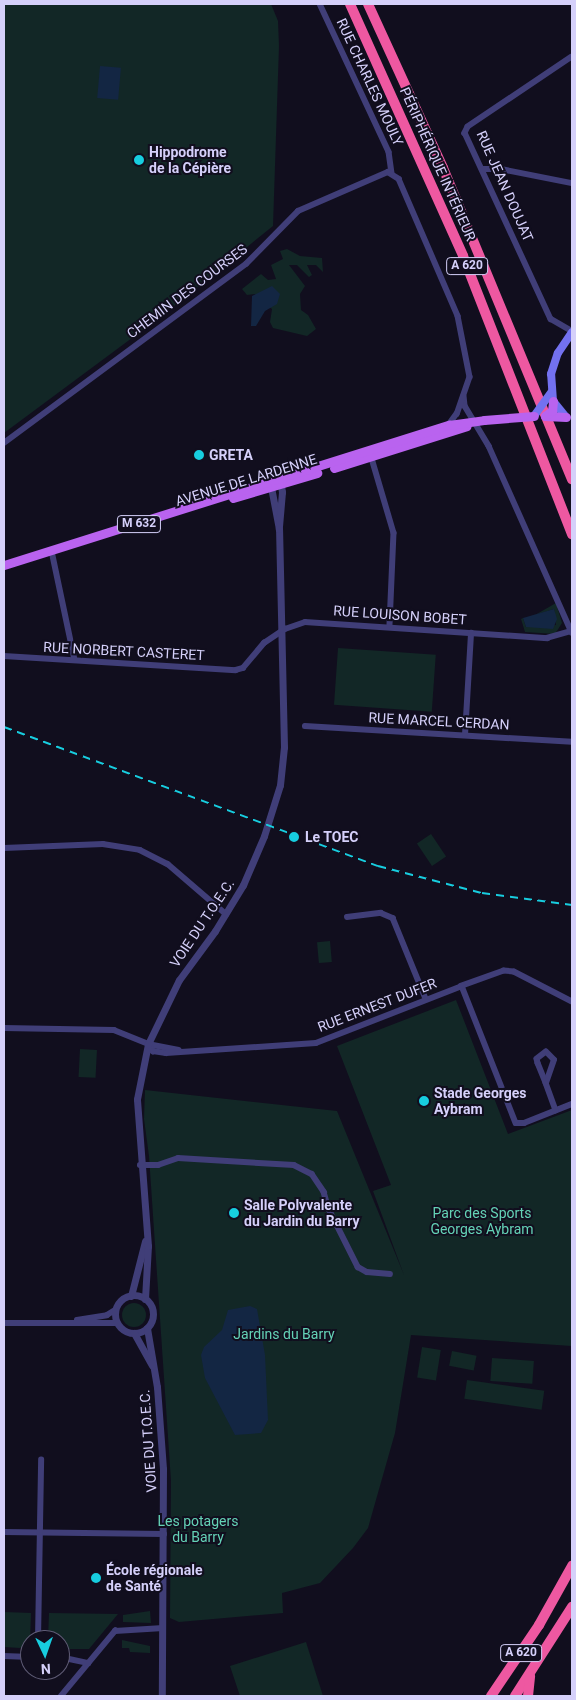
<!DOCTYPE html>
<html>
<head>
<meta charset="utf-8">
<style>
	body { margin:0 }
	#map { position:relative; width:576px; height:1700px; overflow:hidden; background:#110e1e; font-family:Roboto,sans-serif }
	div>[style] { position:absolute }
	.green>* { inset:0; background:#122726; transform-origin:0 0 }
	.round { border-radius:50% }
	.water>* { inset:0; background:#132643; transform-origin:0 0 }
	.minor>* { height:5.5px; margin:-2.75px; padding:0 2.75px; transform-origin:2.75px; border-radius:2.75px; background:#403e78 }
	.tertiary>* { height:7px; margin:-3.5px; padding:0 3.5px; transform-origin:3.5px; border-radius:3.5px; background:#403e78 }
	.tertiary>.ring { margin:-3.5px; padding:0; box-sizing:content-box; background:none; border:7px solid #403e78; border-radius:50% }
	.secondary>* { height:8px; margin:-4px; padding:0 4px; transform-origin:4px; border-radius:4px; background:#7371f0 }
	.primary>* { height:9px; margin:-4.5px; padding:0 4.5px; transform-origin:4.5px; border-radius:4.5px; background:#b963ef }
	.motorway>* { height:10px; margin:-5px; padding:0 5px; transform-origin:5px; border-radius:5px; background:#ee58a1 }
	.rail>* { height:2px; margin-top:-1px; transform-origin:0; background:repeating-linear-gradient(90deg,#17cddf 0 8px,transparent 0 14px) }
	.secondary-bridge>* { height:8px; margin:-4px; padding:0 4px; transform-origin:4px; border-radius:4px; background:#7371f0 }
	.primary-bridge>* { height:9px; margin:-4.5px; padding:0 4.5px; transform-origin:4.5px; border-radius:4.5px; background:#b963ef }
	.dots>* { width:14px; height:14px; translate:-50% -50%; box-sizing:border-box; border:2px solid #110e1e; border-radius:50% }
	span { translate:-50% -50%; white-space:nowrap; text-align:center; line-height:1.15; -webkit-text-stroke:4px #110e1e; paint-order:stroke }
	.shield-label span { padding:1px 4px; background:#110e1e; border:1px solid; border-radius:4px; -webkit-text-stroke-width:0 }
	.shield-label { font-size:12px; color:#d5d0fa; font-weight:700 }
	.street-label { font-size:14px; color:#d5d0fa }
	.poi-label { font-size:14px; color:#d5d0fa; font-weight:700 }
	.left { translate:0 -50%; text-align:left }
	.park-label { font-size:14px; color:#64d2b6 }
	.frame { position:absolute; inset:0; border:5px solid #d5d0fa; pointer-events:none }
	.north { position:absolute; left:20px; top:1630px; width:50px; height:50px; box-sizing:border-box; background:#110e1e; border:1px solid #5f5c76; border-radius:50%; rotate:177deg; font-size:14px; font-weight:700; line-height:20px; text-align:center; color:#d5d0fa }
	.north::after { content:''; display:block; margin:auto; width:18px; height:22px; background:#17cddf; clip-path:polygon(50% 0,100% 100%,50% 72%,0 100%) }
</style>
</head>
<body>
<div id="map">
	<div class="green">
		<i style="clip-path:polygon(4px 4px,271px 4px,278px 21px,279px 46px,273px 226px,163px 315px,4px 433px)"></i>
		<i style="clip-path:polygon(287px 249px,300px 256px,322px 258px,323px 272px,316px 265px,307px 265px,312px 275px,309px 277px,297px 265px,289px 265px,305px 286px,300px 294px,301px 310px,308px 315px,316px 329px,307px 336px,273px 328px,270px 322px,272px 309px,255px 294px,247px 295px,242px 289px,261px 274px,268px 280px,276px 279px,271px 265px,283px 259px,280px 251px)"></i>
		<i style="clip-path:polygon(556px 603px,562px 623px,555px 634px,525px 632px,521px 619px,523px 618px,526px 627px,556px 625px,554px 609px,535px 615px)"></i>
		<i style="left:338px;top:648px;width:98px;height:57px;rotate:4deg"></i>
		<i style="left:431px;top:834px;width:27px;height:17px;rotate:56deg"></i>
		<i style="left:330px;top:941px;width:21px;height:13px;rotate:85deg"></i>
		<i style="clip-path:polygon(456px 1000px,508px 1134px,572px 1110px,572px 1346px,411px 1335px,395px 1433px,368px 1528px,353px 1548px,320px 1583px,282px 1593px,283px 1613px,179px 1622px,170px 1618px,171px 1481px,149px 1156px,144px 1119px,145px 1090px,337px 1111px,404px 1275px,373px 1191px,391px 1185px,337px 1046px)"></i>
		<i style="left:80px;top:1049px;width:17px;height:28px;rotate:3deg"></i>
		<i class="round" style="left:122px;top:1303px;width:24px;height:24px"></i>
		<i style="left:422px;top:1347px;width:19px;height:31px;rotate:9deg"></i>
		<i style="left:452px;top:1351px;width:25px;height:15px;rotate:11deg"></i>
		<i style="left:492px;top:1358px;width:42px;height:23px;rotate:4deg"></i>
		<i style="left:467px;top:1380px;width:78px;height:19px;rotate:8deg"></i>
		<i style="clip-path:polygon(150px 1611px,151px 1623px,123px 1622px,123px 1615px)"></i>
		<i style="clip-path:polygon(4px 1612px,31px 1613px,30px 1642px,20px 1648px,4px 1647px)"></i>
		<i style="clip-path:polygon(49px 1613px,118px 1614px,89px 1649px,60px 1649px,60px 1640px,48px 1640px)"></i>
		<i style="clip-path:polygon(122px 1640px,150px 1646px,150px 1653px,130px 1652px,129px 1648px,122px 1648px)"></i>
		<i style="clip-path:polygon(306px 1642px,323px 1696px,240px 1696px,230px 1666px)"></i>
	</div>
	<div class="water">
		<i style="left:100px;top:66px;width:21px;height:32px;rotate:5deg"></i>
		<i style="clip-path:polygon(272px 286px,280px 294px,277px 304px,265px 311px,256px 326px,251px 326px,252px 296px)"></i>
		<i style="clip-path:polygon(554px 609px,557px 619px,553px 629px,526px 627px,523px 618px)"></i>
		<i style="clip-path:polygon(250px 1306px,257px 1309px,265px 1355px,268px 1420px,261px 1433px,235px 1435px,205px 1378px,201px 1355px,204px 1347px,222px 1330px,228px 1310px)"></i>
	</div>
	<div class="minor">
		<i style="left:320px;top:4px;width:163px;rotate:65deg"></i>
		<i style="left:389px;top:152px;width:21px;rotate:82deg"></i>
		<i style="left:572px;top:57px;width:125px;rotate:146.1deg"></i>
		<i style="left:468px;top:127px;width:7px;rotate:117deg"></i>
		<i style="left:465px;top:133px;width:205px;rotate:65.2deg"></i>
		<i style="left:551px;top:319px;width:24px;rotate:30deg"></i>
		<i style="left:482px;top:169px;width:19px"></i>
		<i style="left:501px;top:169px;width:72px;rotate:11.2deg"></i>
		<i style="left:464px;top:396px;width:10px;rotate:84deg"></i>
		<i style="left:465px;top:406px;width:47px;rotate:59deg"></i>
		<i style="left:489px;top:446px;width:204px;rotate:66deg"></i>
		<i style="left:4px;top:443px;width:301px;rotate:-36.5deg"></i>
		<i style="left:246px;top:264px;width:74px;rotate:-45.5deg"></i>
		<i style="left:298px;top:211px;width:98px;rotate:-23.4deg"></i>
		<i style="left:388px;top:172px;width:13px;rotate:32deg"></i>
		<i style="left:399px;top:179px;width:149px;rotate:66.7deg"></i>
		<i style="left:458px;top:316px;width:62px;rotate:78.9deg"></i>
		<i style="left:470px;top:377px;width:39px;rotate:109deg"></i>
		<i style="left:457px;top:414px;width:14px;rotate:126deg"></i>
		<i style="left:371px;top:455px;width:81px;rotate:73.6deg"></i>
		<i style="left:394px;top:533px;width:93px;rotate:92.5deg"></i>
		<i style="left:52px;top:551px;width:111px;rotate:78.1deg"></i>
		<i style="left:4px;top:656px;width:232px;rotate:3.5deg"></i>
		<i style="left:236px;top:670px;width:7px;rotate:-16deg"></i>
		<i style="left:243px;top:668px;width:33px;rotate:-50deg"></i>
		<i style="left:264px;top:643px;width:25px;rotate:-34deg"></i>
		<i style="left:285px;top:629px;width:21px;rotate:-19deg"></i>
		<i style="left:305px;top:622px;width:243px;rotate:3.8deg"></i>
		<i style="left:547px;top:638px;width:26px;rotate:-16deg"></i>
		<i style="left:305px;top:726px;width:267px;rotate:3.4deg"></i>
		<i style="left:465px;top:735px;width:102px;rotate:-86.6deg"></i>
		<i style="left:4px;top:848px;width:99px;rotate:-2.3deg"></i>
		<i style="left:103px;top:844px;width:37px;rotate:9deg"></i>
		<i style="left:140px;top:850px;width:31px;rotate:27deg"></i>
		<i style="left:168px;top:864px;width:77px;rotate:40.8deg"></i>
		<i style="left:347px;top:917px;width:34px;rotate:-7deg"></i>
		<i style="left:381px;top:913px;width:13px;rotate:23deg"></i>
		<i style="left:393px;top:918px;width:87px;rotate:67.8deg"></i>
		<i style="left:572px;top:1002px;width:65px;rotate:-152.7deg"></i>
		<i style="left:514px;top:972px;width:10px;rotate:-174deg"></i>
		<i style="left:504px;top:971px;width:45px;rotate:160.3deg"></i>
		<i style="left:462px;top:986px;width:147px;rotate:68.5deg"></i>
		<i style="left:516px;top:1123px;width:8px"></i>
		<i style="left:524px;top:1123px;width:52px;rotate:-21.6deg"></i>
		<i style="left:4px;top:1028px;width:110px;rotate:1deg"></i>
		<i style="left:114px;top:1030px;width:37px;rotate:22deg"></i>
		<i style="left:148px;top:1044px;width:31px;rotate:11deg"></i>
		<i style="left:148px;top:1044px;width:9px;rotate:54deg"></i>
		<i style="left:153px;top:1051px;width:13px;rotate:9deg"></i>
		<i style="left:166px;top:1053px;width:150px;rotate:-3.8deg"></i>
		<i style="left:316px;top:1043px;width:157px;rotate:-21.3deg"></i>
		<i style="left:546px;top:1083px;width:24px;rotate:-71deg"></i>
		<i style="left:554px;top:1060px;width:11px;rotate:-135deg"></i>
		<i style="left:546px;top:1052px;width:11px;rotate:142deg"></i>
		<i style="left:537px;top:1059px;width:4px;rotate:76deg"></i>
		<i style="left:538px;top:1063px;width:22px;rotate:68deg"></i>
		<i style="left:546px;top:1083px;width:29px;rotate:70deg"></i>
		<i style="left:140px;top:1165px;width:18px"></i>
		<i style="left:158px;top:1165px;width:21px;rotate:-19deg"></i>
		<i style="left:178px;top:1158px;width:116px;rotate:3.5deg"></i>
		<i style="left:294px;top:1165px;width:20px;rotate:27deg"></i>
		<i style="left:312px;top:1174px;width:22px;rotate:56deg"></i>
		<i style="left:324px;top:1192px;width:18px;rotate:74deg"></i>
		<i style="left:329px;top:1209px;width:65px;rotate:63.4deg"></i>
		<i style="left:358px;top:1267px;width:10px;rotate:29deg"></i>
		<i style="left:367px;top:1272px;width:23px;rotate:5deg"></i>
		<i style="left:77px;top:1320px;width:30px;rotate:-9deg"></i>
		<i style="left:107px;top:1315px;width:9px;rotate:-32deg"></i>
		<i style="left:4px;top:1323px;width:113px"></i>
		<i style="left:4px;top:1532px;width:160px;rotate:0.7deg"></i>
		<i style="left:38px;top:1640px;width:180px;rotate:-89deg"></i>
		<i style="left:4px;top:1656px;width:26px;rotate:2deg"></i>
		<i style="left:60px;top:1657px;width:29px;rotate:12deg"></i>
		<i style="left:61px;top:1696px;width:85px;rotate:-50.3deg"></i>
		<i style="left:115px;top:1631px;width:48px;rotate:-3.6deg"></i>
	</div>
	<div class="tertiary">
		<i class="ring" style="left:115px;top:1295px;width:31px;height:31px"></i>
		<i style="left:131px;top:1296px;width:57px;rotate:-75.7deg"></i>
		<i style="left:145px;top:1299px;width:53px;rotate:-86.8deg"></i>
		<i style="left:148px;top:1246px;width:147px;rotate:-94.3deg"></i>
		<i style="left:137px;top:1099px;width:56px;rotate:-78.7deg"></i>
		<i style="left:148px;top:1044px;width:71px;rotate:-64.2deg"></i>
		<i style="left:179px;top:980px;width:61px;rotate:-53.7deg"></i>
		<i style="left:215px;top:931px;width:54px;rotate:-58.7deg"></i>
		<i style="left:243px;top:885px;width:53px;rotate:-66.8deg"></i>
		<i style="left:264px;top:836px;width:53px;rotate:-72.6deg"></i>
		<i style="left:280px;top:785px;width:38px;rotate:-84deg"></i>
		<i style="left:284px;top:747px;width:218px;rotate:-91.3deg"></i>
		<i style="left:279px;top:529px;width:43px;rotate:-100.8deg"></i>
		<i style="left:271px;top:487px;width:8px;rotate:-67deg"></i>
		<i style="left:274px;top:480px;width:9px;rotate:36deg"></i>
		<i style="left:281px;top:485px;width:7px;rotate:82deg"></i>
		<i style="left:282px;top:492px;width:37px;rotate:95deg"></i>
		<i style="left:147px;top:1328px;width:60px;rotate:80.4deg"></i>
		<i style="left:157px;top:1387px;width:82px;rotate:85.8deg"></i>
		<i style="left:163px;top:1469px;width:227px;rotate:90.3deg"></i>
		<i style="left:134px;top:1333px;width:37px;rotate:61deg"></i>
	</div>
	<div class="secondary">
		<i style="left:566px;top:417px;width:21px;rotate:-129deg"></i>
		<i style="left:553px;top:401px;width:27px;rotate:-94deg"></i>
		<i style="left:551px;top:374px;width:22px;rotate:-72deg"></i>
		<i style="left:558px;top:353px;width:25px;rotate:-56deg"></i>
	</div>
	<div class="primary">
		<i style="left:334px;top:468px;width:139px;rotate:-17.5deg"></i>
		<i style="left:233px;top:498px;width:88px;rotate:-16.6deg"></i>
		<i style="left:4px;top:565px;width:467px;rotate:-17.5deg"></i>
		<i style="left:449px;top:425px;width:35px;rotate:-8deg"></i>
	</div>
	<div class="motorway">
		<i style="left:350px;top:4px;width:276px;rotate:65.8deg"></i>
		<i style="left:463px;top:256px;width:299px;rotate:68.6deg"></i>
		<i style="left:368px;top:4px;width:180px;rotate:65.4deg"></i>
		<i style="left:443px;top:168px;width:337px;rotate:67.5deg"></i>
		<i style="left:491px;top:1696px;width:86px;rotate:-55.9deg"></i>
		<i style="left:539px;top:1625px;width:68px;rotate:-60.8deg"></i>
		<i style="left:515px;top:1696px;width:106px;rotate:-57.4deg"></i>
		<i style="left:528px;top:1696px;width:20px;rotate:-84deg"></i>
	</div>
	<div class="rail">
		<i style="left:4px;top:727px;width:399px;rotate:20.4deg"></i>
		<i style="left:378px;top:866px;width:107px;rotate:14.6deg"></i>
		<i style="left:482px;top:893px;width:91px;rotate:7.6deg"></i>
	</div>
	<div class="secondary-bridge">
		<i style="left:534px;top:416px;width:29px;rotate:-54deg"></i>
	</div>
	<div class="primary-bridge">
		<i style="left:545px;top:416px;width:21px;rotate:3deg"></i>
		<i style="left:545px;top:416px;width:9px;rotate:-36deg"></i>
		<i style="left:552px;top:411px;width:10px;rotate:-84deg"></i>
		<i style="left:484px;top:420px;width:50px;rotate:-4.6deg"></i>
	</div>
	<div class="dots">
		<i style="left:139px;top:160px;background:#17cddf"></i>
		<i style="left:199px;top:455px;background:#17cddf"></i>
		<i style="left:294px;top:837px;background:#17cddf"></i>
		<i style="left:424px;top:1101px;background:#17cddf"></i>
		<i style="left:234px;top:1213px;background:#17cddf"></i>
		<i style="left:96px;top:1578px;background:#17cddf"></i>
	</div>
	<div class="shield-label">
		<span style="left:467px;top:266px">A 620</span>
		<span style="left:139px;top:524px">M 632</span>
		<span style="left:521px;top:1653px">A 620</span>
	</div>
	<div class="street-label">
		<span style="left:370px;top:82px;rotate:65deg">RUE CHARLES MOULY</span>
		<span style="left:438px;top:164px;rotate:66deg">PÉRIPHÉRIQUE INTÉRIEUR</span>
		<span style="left:505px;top:186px;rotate:66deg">RUE JEAN DOUJAT</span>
		<span style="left:187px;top:291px;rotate:-37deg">CHEMIN DES COURSES</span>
		<span style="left:246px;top:480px;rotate:-17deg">AVENUE DE LARDENNE</span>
		<span style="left:400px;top:615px;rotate:4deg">RUE LOUISON BOBET</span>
		<span style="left:124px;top:651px;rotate:3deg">RUE NORBERT CASTERET</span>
		<span style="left:439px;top:721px;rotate:3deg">RUE MARCEL CERDAN</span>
		<span style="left:202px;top:923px;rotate:-56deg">VOIE DU T.O.E.C.</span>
		<span style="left:377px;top:1005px;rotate:-21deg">RUE ERNEST DUFER</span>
		<span style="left:148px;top:1441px;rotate:-94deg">VOIE DU T.O.E.C.</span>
	</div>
	<div class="poi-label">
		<span class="left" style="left:149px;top:160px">Hippodrome<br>de la Cépière</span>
		<span class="left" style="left:209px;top:455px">GRETA</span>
		<span class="left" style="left:305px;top:837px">Le TOEC</span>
		<span class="left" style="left:434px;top:1101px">Stade Georges<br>Aybram</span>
		<span class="left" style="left:244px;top:1213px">Salle Polyvalente<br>du Jardin du Barry</span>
		<span class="left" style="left:106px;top:1578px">École régionale<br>de Santé</span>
	</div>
	<div class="park-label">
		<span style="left:482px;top:1221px">Parc des Sports<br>Georges Aybram</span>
		<span style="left:284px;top:1334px">Jardins du Barry</span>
		<span style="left:198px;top:1529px">Les potagers<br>du Barry</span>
	</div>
	<div class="frame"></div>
	<div class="north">N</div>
</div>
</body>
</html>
